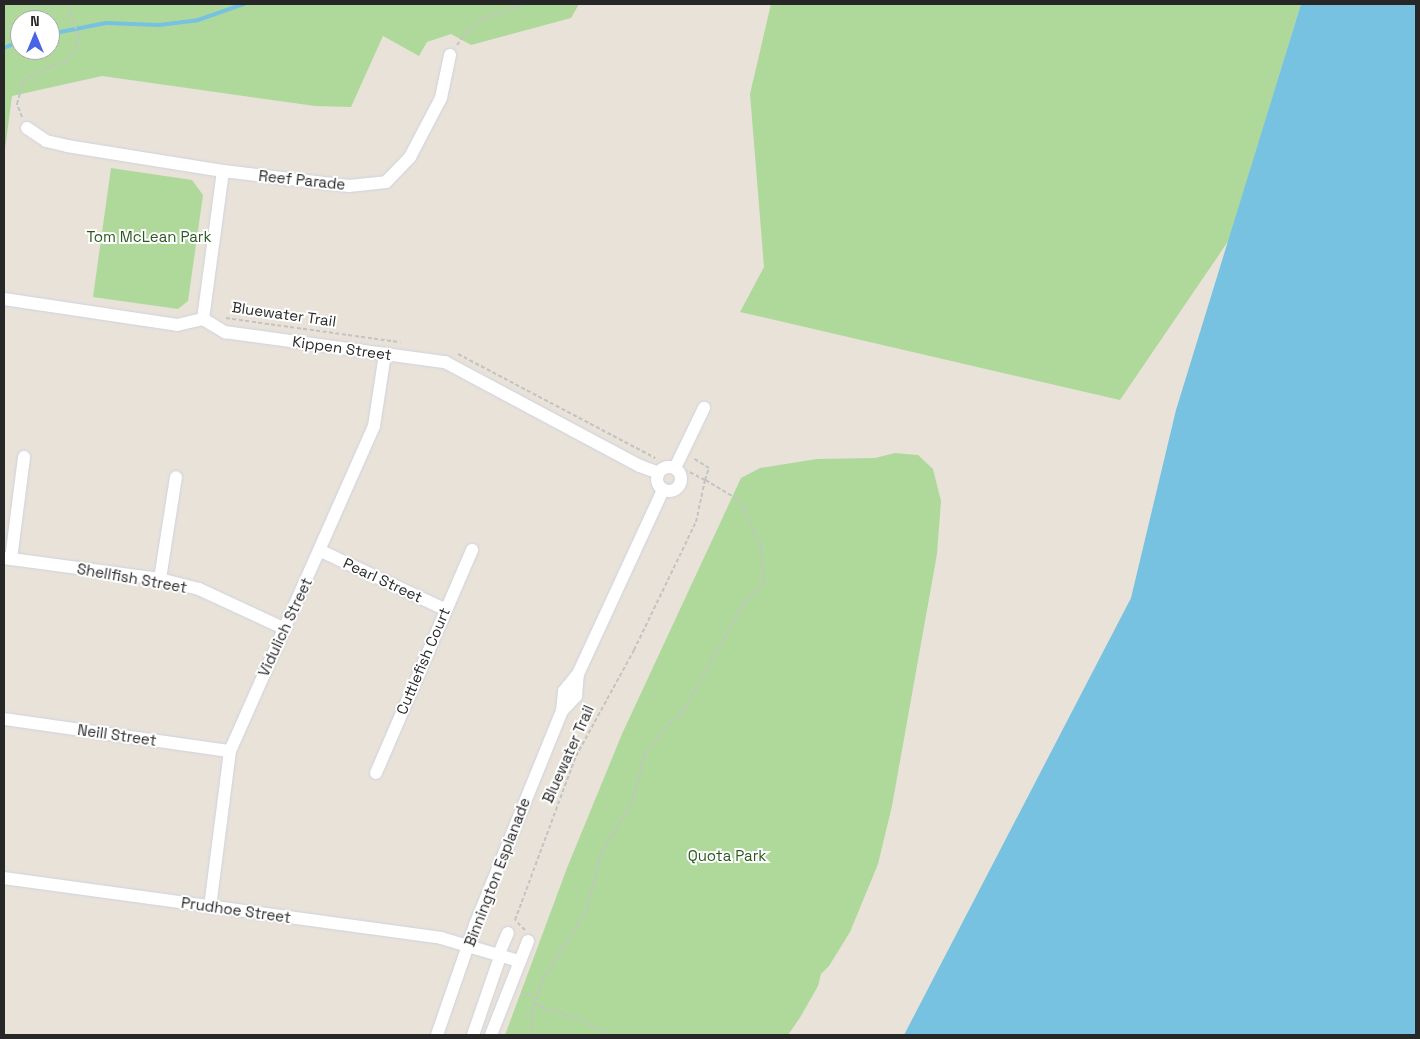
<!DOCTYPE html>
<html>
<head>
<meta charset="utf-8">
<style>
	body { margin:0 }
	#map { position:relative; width:1420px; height:1039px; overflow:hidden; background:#e8e2d9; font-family:"Space Grotesk",sans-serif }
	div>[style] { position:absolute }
	.green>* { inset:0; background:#afd99b }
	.water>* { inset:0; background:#76c2e0 }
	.stream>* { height:4px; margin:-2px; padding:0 2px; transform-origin:2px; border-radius:2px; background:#76c2e0 }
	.path>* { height:2px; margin-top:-1px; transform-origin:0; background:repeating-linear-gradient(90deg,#c3c3c3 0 4px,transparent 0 6.5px) }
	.roads { filter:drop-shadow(0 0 1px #cfd2de) drop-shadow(0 0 1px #cfd2de) }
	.minor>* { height:12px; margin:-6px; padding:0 6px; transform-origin:6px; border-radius:6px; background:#fff }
	.minor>.ring { margin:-6px; padding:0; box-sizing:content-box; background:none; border:12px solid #fff; border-radius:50% }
	span { translate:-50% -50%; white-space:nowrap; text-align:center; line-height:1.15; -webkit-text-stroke:4px #fff; paint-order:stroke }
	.street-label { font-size:15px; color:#272727 }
	.park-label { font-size:15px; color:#2b5a20 }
	.frame { position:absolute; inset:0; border:5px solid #272727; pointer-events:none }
	.north { position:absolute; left:10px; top:10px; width:50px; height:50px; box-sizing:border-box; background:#fff; border:1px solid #a9a9a9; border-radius:50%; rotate:0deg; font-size:14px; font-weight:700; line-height:20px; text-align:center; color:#272727 }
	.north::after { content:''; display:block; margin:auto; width:18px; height:22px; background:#4964e5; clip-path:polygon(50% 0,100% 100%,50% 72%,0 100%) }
</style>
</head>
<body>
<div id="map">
	<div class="green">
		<i style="clip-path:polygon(evenodd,4px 4px,579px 4px,571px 18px,471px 45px,451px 34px,427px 42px,419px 56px,383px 36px,351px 107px,315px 106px,102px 76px,12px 96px,4px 157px,4px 4px,20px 20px,50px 20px,50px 50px,20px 50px,20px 20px)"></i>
		<i style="clip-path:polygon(771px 4px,1301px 4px,1229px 240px,1120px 400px,740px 312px,764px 267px,750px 94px)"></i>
		<i style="clip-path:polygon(111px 168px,192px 180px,203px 195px,188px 301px,178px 309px,93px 297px)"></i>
		<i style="clip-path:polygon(895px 453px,918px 455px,933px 469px,941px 501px,937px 554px,892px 806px,878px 864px,850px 932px,829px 966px,821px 974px,818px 986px,801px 1016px,788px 1035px,505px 1035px,567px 868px,622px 734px,741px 478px,760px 468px,817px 459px,875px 458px)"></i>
	</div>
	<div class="water">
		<i style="clip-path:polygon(1301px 4px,1416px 4px,1416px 1035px,904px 1035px,1131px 598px,1176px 410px)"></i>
	</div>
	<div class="stream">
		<i style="left:50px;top:34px;width:57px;rotate:-11.1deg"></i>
		<i style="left:106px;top:23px;width:53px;rotate:2.2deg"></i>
		<i style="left:159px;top:25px;width:39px;rotate:-7deg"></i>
		<i style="left:198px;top:20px;width:49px;rotate:-19.2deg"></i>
		<i style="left:4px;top:48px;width:17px;rotate:-24deg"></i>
	</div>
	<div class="path">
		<i style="left:457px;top:45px;width:19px;rotate:-54deg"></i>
		<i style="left:468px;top:30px;width:18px;rotate:-38deg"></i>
		<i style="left:482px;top:19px;width:46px;rotate:-18.8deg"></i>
		<i style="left:22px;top:117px;width:14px;rotate:-111deg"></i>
		<i style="left:17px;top:104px;width:24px;rotate:-75deg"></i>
		<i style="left:23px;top:81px;width:26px;rotate:-29deg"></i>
		<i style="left:46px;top:68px;width:22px;rotate:-18deg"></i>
		<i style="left:67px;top:61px;width:14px;rotate:-51deg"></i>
		<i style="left:76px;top:50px;width:15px;rotate:-82deg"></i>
		<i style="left:78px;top:35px;width:33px;rotate:-110deg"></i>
		<i style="left:226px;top:318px;width:176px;rotate:7.9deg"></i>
		<i style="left:458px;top:354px;width:223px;rotate:27.8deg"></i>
		<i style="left:525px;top:930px;width:14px;rotate:-135deg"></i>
		<i style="left:515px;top:920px;width:175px;rotate:-69.6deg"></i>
		<i style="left:576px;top:756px;width:121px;rotate:-61.3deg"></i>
		<i style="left:634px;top:650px;width:142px;rotate:-64.2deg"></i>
		<i style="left:696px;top:522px;width:43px;rotate:-77.9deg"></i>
		<i style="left:705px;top:480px;width:20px;rotate:-153deg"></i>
		<i style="left:521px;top:992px;width:15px;rotate:20deg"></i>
		<i style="left:534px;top:1004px;width:53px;rotate:18.8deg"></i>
		<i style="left:584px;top:1021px;width:28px;rotate:30deg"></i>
		<i style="left:532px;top:1035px;width:23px;rotate:-90deg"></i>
		<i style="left:532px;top:1012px;width:32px;rotate:-72deg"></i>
		<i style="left:542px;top:982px;width:86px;rotate:-58.3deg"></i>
		<i style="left:587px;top:909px;width:60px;rotate:-75.5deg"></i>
		<i style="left:602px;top:851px;width:59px;rotate:-58.2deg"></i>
		<i style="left:633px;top:801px;width:49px;rotate:-75.7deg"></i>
		<i style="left:645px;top:754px;width:26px;rotate:-54deg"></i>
		<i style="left:660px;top:733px;width:28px;rotate:-42deg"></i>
		<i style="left:681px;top:714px;width:128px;rotate:-60.4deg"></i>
		<i style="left:744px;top:603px;width:29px;rotate:-46deg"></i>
		<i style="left:764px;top:582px;width:34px;rotate:-95deg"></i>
		<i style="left:761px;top:548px;width:45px;rotate:-113.7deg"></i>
		<i style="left:743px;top:507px;width:10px;rotate:-127deg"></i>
		<i style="left:737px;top:499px;width:37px;rotate:-149deg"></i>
		<i style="left:705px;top:480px;width:13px;rotate:-72deg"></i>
		<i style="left:709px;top:468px;width:19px;rotate:-148deg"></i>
	</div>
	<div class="roads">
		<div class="minor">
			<i style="left:27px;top:128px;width:23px;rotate:34deg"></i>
			<i style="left:46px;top:141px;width:22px;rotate:13deg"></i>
			<i style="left:67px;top:146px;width:158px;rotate:9.1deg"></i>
			<i style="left:223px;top:171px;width:127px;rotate:6.8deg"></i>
			<i style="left:349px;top:186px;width:37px;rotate:-6deg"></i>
			<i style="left:386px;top:182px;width:35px;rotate:-46deg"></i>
			<i style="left:410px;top:157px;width:67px;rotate:-62.3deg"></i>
			<i style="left:441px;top:98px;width:44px;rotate:-78.2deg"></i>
			<i style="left:4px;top:299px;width:175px;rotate:8.5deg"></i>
			<i style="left:177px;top:325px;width:27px;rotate:-13deg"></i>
			<i style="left:203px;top:319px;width:26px;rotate:31deg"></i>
			<i style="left:225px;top:332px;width:222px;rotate:7.8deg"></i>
			<i style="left:445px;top:362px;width:221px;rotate:28.1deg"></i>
			<i style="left:640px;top:466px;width:20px;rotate:20deg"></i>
			<i style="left:203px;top:319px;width:149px;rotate:-82.3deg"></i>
			<i class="ring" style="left:657px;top:467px;width:12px;height:12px"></i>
			<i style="left:675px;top:468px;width:67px;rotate:-64.2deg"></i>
			<i style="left:321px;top:551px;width:136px;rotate:25.2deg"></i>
			<i style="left:4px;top:558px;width:157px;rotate:7.7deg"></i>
			<i style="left:160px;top:579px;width:40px;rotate:14.4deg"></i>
			<i style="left:199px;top:589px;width:93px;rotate:24.9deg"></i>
			<i style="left:11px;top:559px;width:103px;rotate:-82.7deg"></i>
			<i style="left:160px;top:579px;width:103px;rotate:-81.1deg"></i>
			<i style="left:562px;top:711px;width:21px;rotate:-47deg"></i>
			<i style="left:576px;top:696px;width:22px;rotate:-85deg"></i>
			<i style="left:4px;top:719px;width:228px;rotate:8.1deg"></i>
			<i style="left:376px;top:773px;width:243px;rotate:-66.7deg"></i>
			<i style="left:4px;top:878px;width:441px;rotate:7.8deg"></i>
			<i style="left:441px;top:938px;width:80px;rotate:16.6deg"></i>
			<i style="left:210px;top:907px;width:157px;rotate:-82.7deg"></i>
			<i style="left:230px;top:751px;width:355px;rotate:-66.1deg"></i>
			<i style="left:374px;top:426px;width:73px;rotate:-81.3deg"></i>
			<i style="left:498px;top:956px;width:25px;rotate:-67deg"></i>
			<i style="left:437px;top:1035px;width:116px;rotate:-70.9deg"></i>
			<i style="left:475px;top:925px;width:231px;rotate:-67.9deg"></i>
			<i style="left:562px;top:711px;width:20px;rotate:-84deg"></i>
			<i style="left:564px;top:691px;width:22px;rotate:-51deg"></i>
			<i style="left:578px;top:674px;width:203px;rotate:-65.2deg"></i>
			<i style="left:473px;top:1035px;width:83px;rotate:-70.9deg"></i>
			<i style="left:491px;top:1035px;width:101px;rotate:-68.5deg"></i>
		</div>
	</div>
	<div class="street-label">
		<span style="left:302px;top:180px;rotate:6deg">Reef Parade</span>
		<span style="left:284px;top:314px;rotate:8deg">Bluewater Trail</span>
		<span style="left:342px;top:348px;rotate:8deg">Kippen Street</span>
		<span style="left:132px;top:578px;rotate:10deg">Shellfish Street</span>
		<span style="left:383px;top:580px;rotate:25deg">Pearl Street</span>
		<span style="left:285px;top:627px;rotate:-65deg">Vidulich Street</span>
		<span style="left:423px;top:661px;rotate:-67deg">Cuttlefish Court</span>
		<span style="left:117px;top:735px;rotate:8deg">Neill Street</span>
		<span style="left:568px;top:754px;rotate:-66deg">Bluewater Trail</span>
		<span style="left:497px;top:872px;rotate:-69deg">Binnington Esplanade</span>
		<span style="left:236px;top:910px;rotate:8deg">Prudhoe Street</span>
	</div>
	<div class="park-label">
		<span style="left:149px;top:237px">Tom McLean Park</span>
		<span style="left:727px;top:856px">Quota Park</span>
	</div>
	<div class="frame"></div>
	<div class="north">N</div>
</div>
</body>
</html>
